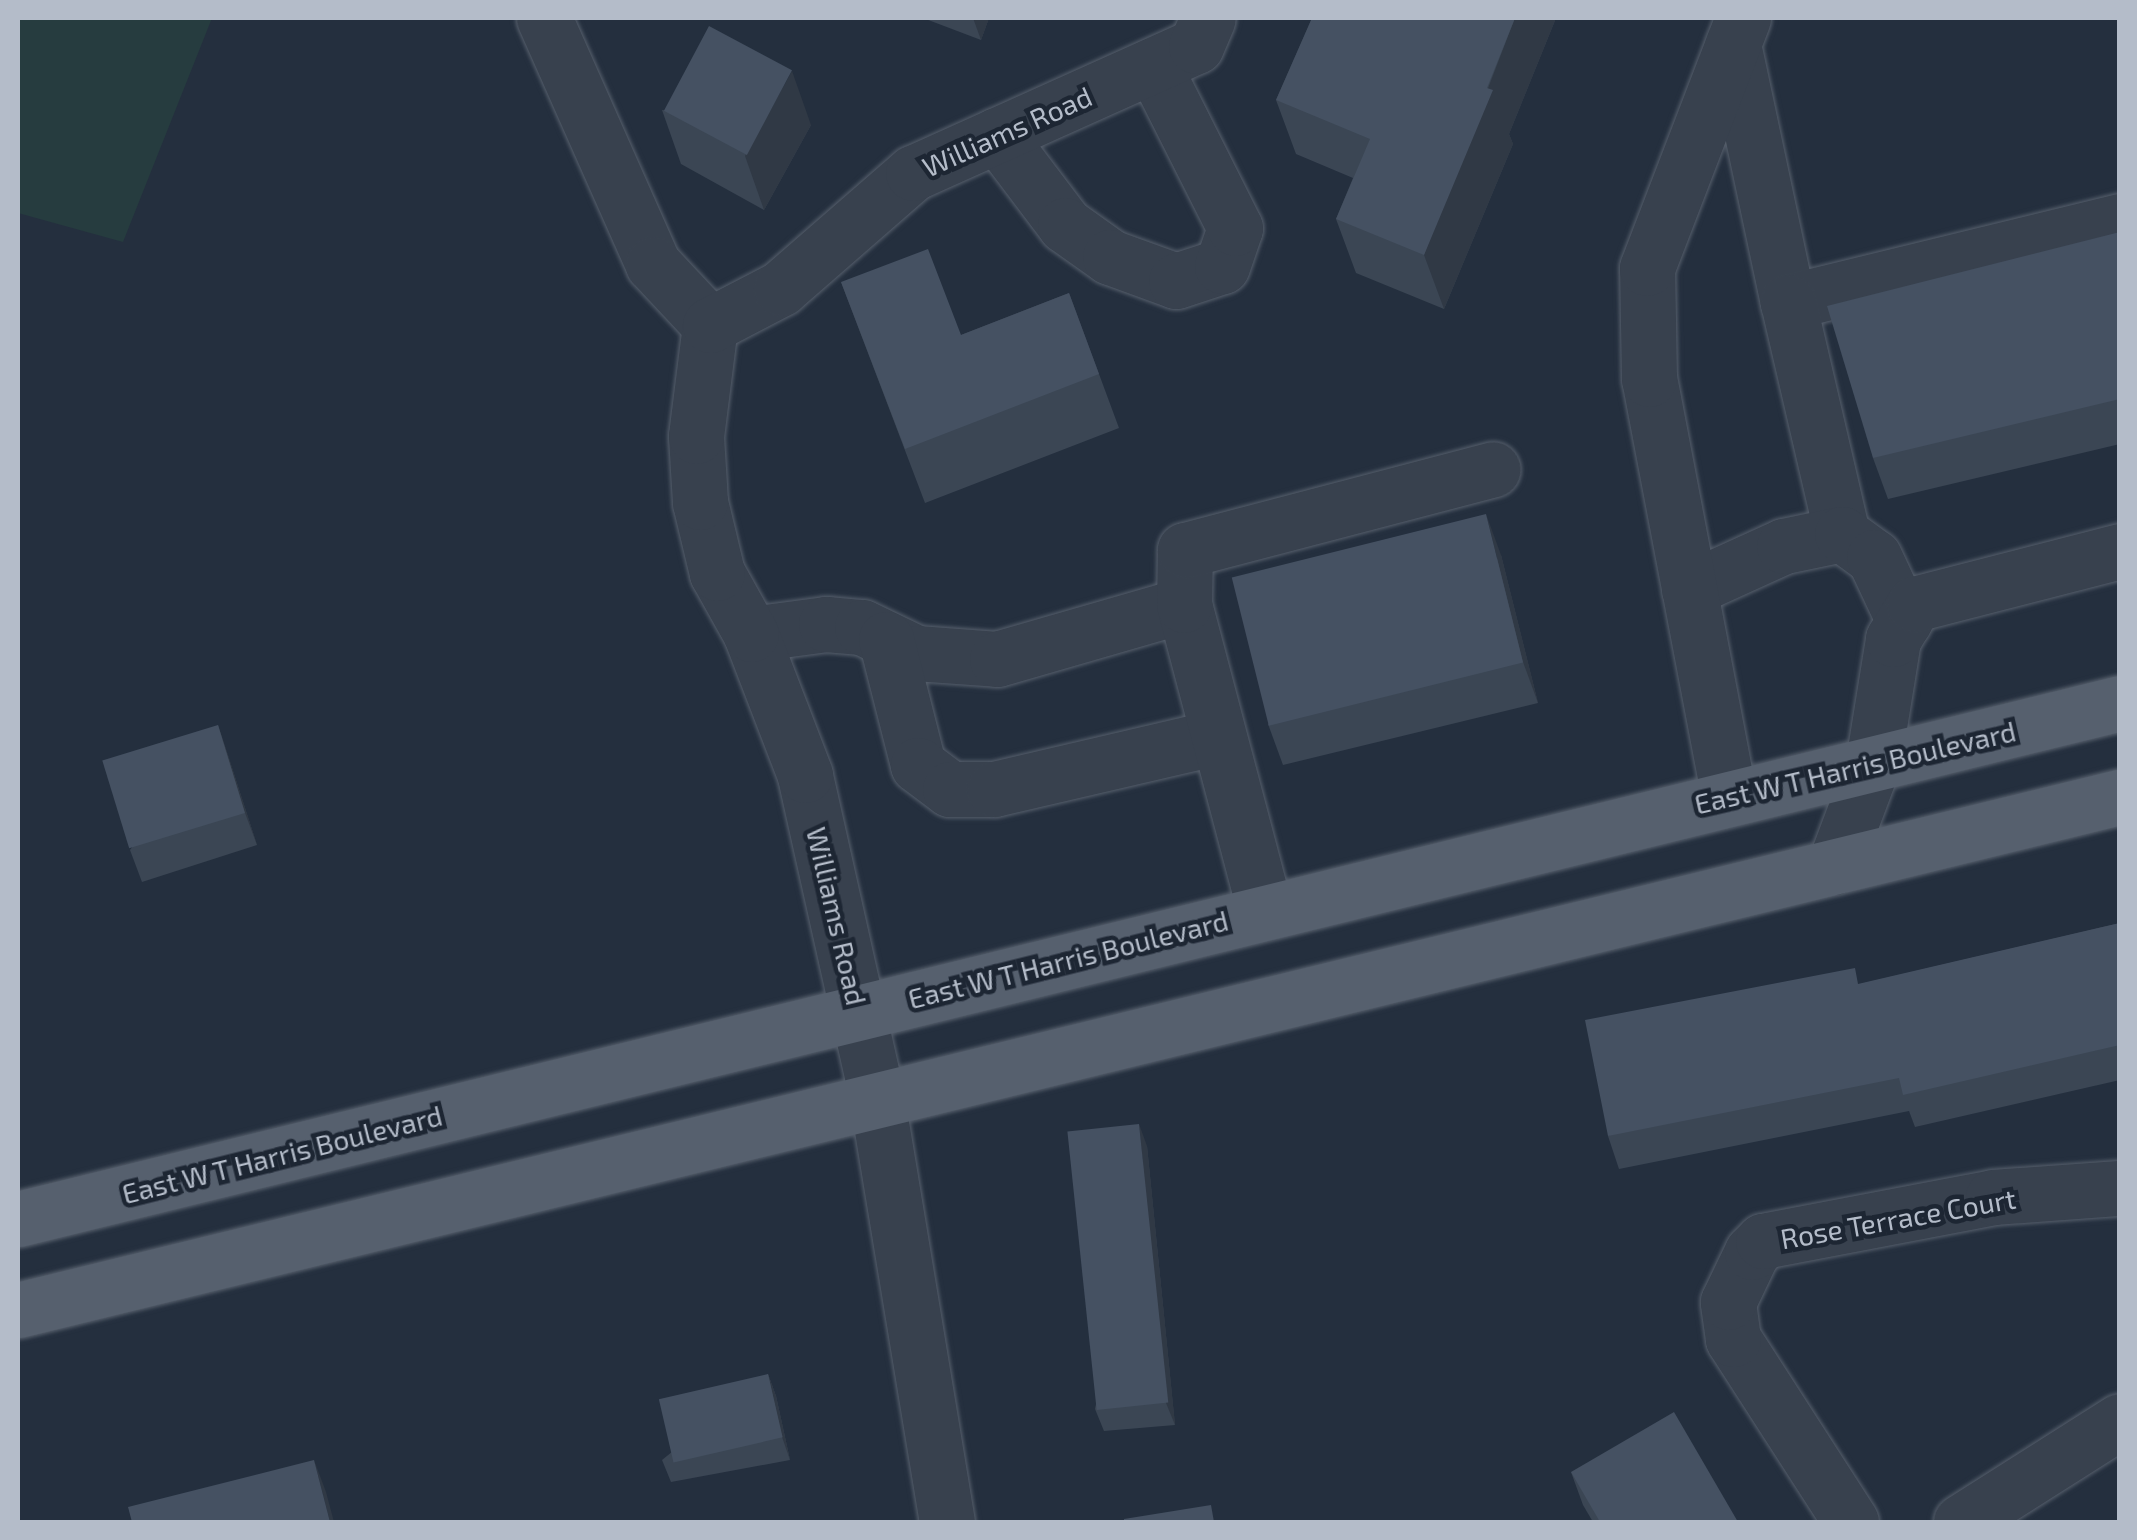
<!DOCTYPE html>
<html>
<head>
<meta charset="utf-8">
<style>
	body { margin:0 }
	#map { position:relative; width:2137px; height:1540px; overflow:hidden; background:#242f3e; font-family:"Exo 2",sans-serif }
	div>[style] { position:absolute }
	.green>* { inset:0; background:#263c3f }
	.roads { filter:drop-shadow(0 0 2px #565f6c) drop-shadow(0 0 2px #565f6c) }
	.minor>* { height:55px; margin:-27.5px; padding:0 27.5px; transform-origin:27.5px; border-radius:27.5px; background:#38414e }
	.major>* { height:55px; margin:-27.5px; padding:0 27.5px; transform-origin:27.5px; border-radius:27.5px; background:#56606e }
	.wall>* { inset:0; background:#3b4654 }
	.shaded-wall>* { inset:0; background:#303945 }
	.building>* { inset:0; background:#455162; transform-origin:0 0 }
	span { translate:-50% -50%; white-space:nowrap; text-align:center; line-height:1.15; -webkit-text-stroke:9px #1d2633; paint-order:stroke }
	.street-label { font-size:28px; color:#b4bcc9 }
	.frame { position:absolute; inset:0; border:20px solid #b4bcc9; pointer-events:none }
</style>
</head>
<body>
<div id="map">
	<div class="green">
		<i style="clip-path:polygon(18px 18px,212px 18px,123px 242px,18px 213px)"></i>
	</div>
	<div class="roads">
		<div class="minor">
			<i style="left:544px;top:18px;width:269px;rotate:66.1deg"></i>
			<i style="left:653px;top:264px;width:83px;rotate:46.9deg"></i>
			<i style="left:1733px;top:44px;width:264px;rotate:78deg"></i>
			<i style="left:1788px;top:302px;width:342px;rotate:-13.7deg"></i>
			<i style="left:997px;top:135px;width:113px;rotate:52.9deg"></i>
			<i style="left:1065px;top:225px;width:55px;rotate:35.4deg"></i>
			<i style="left:1110px;top:257px;width:70px;rotate:20deg"></i>
			<i style="left:1176px;top:281px;width:48px;rotate:-18.1deg"></i>
			<i style="left:1222px;top:266px;width:40px;rotate:-71.1deg"></i>
			<i style="left:1235px;top:228px;width:182px;rotate:-116.7deg"></i>
			<i style="left:1788px;top:302px;width:238px;rotate:76.9deg"></i>
			<i style="left:1689px;top:589px;width:104px;rotate:-24.4deg"></i>
			<i style="left:1784px;top:546px;width:59px;rotate:-11.7deg"></i>
			<i style="left:1842px;top:534px;width:39px;rotate:36deg"></i>
			<i style="left:1874px;top:557px;width:71px;rotate:64.9deg"></i>
			<i style="left:751px;top:634px;width:76px;rotate:-7.6deg"></i>
			<i style="left:826px;top:624px;width:36px;rotate:5deg"></i>
			<i style="left:862px;top:627px;width:60px;rotate:25.7deg"></i>
			<i style="left:916px;top:653px;width:81px;rotate:4.2deg"></i>
			<i style="left:997px;top:659px;width:195px;rotate:-16.1deg"></i>
			<i style="left:886px;top:639px;width:130px;rotate:75.7deg"></i>
			<i style="left:918px;top:765px;width:40px;rotate:37deg"></i>
			<i style="left:950px;top:789px;width:44px"></i>
			<i style="left:994px;top:789px;width:230px;rotate:-13.1deg"></i>
			<i style="left:1729px;top:797px;width:426px;rotate:-100.8deg"></i>
			<i style="left:1649px;top:379px;width:111px;rotate:-91deg"></i>
			<i style="left:1647px;top:268px;width:268px;rotate:-69deg"></i>
			<i style="left:1834px;top:867px;width:111px;rotate:-69.4deg"></i>
			<i style="left:1873px;top:763px;width:126px;rotate:-80.8deg"></i>
			<i style="left:1893px;top:639px;width:41px;rotate:-59deg"></i>
			<i style="left:1914px;top:604px;width:213px;rotate:-14.4deg"></i>
			<i style="left:1265px;top:911px;width:317px;rotate:-104.8deg"></i>
			<i style="left:1184px;top:605px;width:55px;rotate:-89deg"></i>
			<i style="left:1185px;top:550px;width:318px;rotate:-14.7deg"></i>
			<i style="left:947px;top:1522px;width:430px;rotate:-99.4deg"></i>
			<i style="left:877px;top:1098px;width:331px;rotate:-102.6deg"></i>
			<i style="left:805px;top:775px;width:151px;rotate:-111deg"></i>
			<i style="left:751px;top:634px;width:70px;rotate:-119.1deg"></i>
			<i style="left:717px;top:573px;width:73px;rotate:-103.5deg"></i>
			<i style="left:700px;top:502px;width:66px;rotate:-93.5deg"></i>
			<i style="left:696px;top:436px;width:112px;rotate:-82.8deg"></i>
			<i style="left:710px;top:325px;width:80px;rotate:-27.5deg"></i>
			<i style="left:781px;top:288px;width:175px;rotate:-41.1deg"></i>
			<i style="left:913px;top:173px;width:310px;rotate:-24.2deg"></i>
			<i style="left:1196px;top:46px;width:30px;rotate:-67deg"></i>
			<i style="left:1851px;top:1522px;width:218px;rotate:-122.8deg"></i>
			<i style="left:1733px;top:1339px;width:37px;rotate:-98deg"></i>
			<i style="left:1728px;top:1302px;width:55px;rotate:-64.4deg"></i>
			<i style="left:1752px;top:1252px;width:16px;rotate:-45deg"></i>
			<i style="left:1763px;top:1241px;width:234px;rotate:-10.8deg"></i>
			<i style="left:1993px;top:1197px;width:127px;rotate:-4.1deg"></i>
			<i style="left:1961px;top:1522px;width:188px;rotate:-32.4deg"></i>
		</div>
		<div class="major">
			<i style="left:18px;top:1219px;width:2164px;rotate:-13.79deg"></i>
			<i style="left:18px;top:1310px;width:2164px;rotate:-13.72deg"></i>
		</div>
	</div>
	<div class="wall">
		<i style="clip-path:polygon(923px 18px,989px 18px,981px 40px)"></i>
		<i style="clip-path:polygon(1312px 18px,1556px 18px,1509px 134px,1513px 144px,1444px 309px,1356px 273px,1336px 219px,1353px 178px,1296px 154px,1276px 100px)"></i>
		<i style="clip-path:polygon(662px 110px,811px 125px,764px 210px,681px 164px)"></i>
		<i style="clip-path:polygon(2120px 232px,2120px 444px,1888px 499px,1873px 458px)"></i>
		<i style="clip-path:polygon(841px 282px,961px 335px,1069px 293px,1119px 428px,925px 503px)"></i>
		<i style="clip-path:polygon(1501px 555px,1538px 703px,1283px 765px,1268px 724px)"></i>
		<i style="clip-path:polygon(218px 725px,257px 845px,142px 882px,130px 850px)"></i>
		<i style="clip-path:polygon(2120px 923px,2120px 1080px,1915px 1127px,1909px 1111px,1619px 1169px,1608px 1136px,1860px 984px)"></i>
		<i style="clip-path:polygon(1147px 1146px,1175px 1425px,1104px 1431px,1095px 1409px)"></i>
		<i style="clip-path:polygon(768px 1374px,776px 1396px,790px 1460px,671px 1482px,662px 1460px)"></i>
		<i style="clip-path:polygon(1571px 1472px,1738px 1522px,1593px 1522px,1583px 1505px)"></i>
	</div>
	<div class="shaded-wall">
		<i style="clip-path:polygon(973px 18px,989px 18px,981px 40px)"></i>
		<i style="clip-path:polygon(1515px 18px,1556px 18px,1509px 134px,1513px 144px,1444px 309px,1424px 255px)"></i>
		<i style="clip-path:polygon(792px 71px,811px 125px,764px 210px,745px 156px)"></i>
		<i style="clip-path:polygon(1486px 514px,1501px 555px,1538px 703px,1523px 662px)"></i>
		<i style="clip-path:polygon(218px 725px,229px 758px,257px 845px,245px 813px)"></i>
		<i style="clip-path:polygon(1139px 1124px,1147px 1146px,1175px 1425px,1166px 1403px)"></i>
		<i style="clip-path:polygon(768px 1374px,776px 1396px,790px 1460px,782px 1437px)"></i>
		<i style="clip-path:polygon(314px 1460px,326px 1492px,334px 1522px,330px 1522px)"></i>
	</div>
	<div class="building">
		<i style="clip-path:polygon(1312px 18px,1515px 18px,1487px 88px,1493px 90px,1424px 255px,1336px 219px,1370px 139px,1276px 100px)"></i>
		<i style="left:709px;top:26px;width:94px;height:96px;rotate:28deg"></i>
		<i style="clip-path:polygon(2120px 232px,2120px 399px,1873px 458px,1827px 306px)"></i>
		<i style="clip-path:polygon(928px 249px,961px 335px,1069px 293px,1099px 374px,905px 449px,841px 282px)"></i>
		<i style="left:1486px;top:514px;width:153px;height:262px;rotate:76deg"></i>
		<i style="left:218px;top:725px;width:92px;height:121px;rotate:73deg"></i>
		<i style="clip-path:polygon(2120px 923px,2120px 1045px,1903px 1095px,1899px 1078px,1608px 1136px,1585px 1020px,1855px 968px,1858px 984px)"></i>
		<i style="left:1139px;top:1124px;width:280px;height:72px;rotate:84deg"></i>
		<i style="left:768px;top:1374px;width:65px;height:112px;rotate:77deg"></i>
		<i style="clip-path:polygon(1674px 1412px,1738px 1522px,1600px 1522px,1571px 1472px)"></i>
		<i style="clip-path:polygon(314px 1460px,330px 1522px,132px 1522px,128px 1507px)"></i>
		<i style="clip-path:polygon(1211px 1505px,1214px 1522px,1124px 1522px,1124px 1519px)"></i>
	</div>
	<div class="street-label">
		<span style="left:1007px;top:131px;rotate:-24deg">Williams Road</span>
		<span style="left:1855px;top:767px;rotate:-13deg">East W T Harris Boulevard</span>
		<span style="left:837px;top:916px;rotate:77deg">Williams Road</span>
		<span style="left:1068px;top:959px;rotate:-14deg">East W T Harris Boulevard</span>
		<span style="left:282px;top:1154px;rotate:-14deg">East W T Harris Boulevard</span>
		<span style="left:1898px;top:1218px;rotate:-10deg">Rose Terrace Court</span>
	</div>
	<div class="frame"></div>
</div>
</body>
</html>
